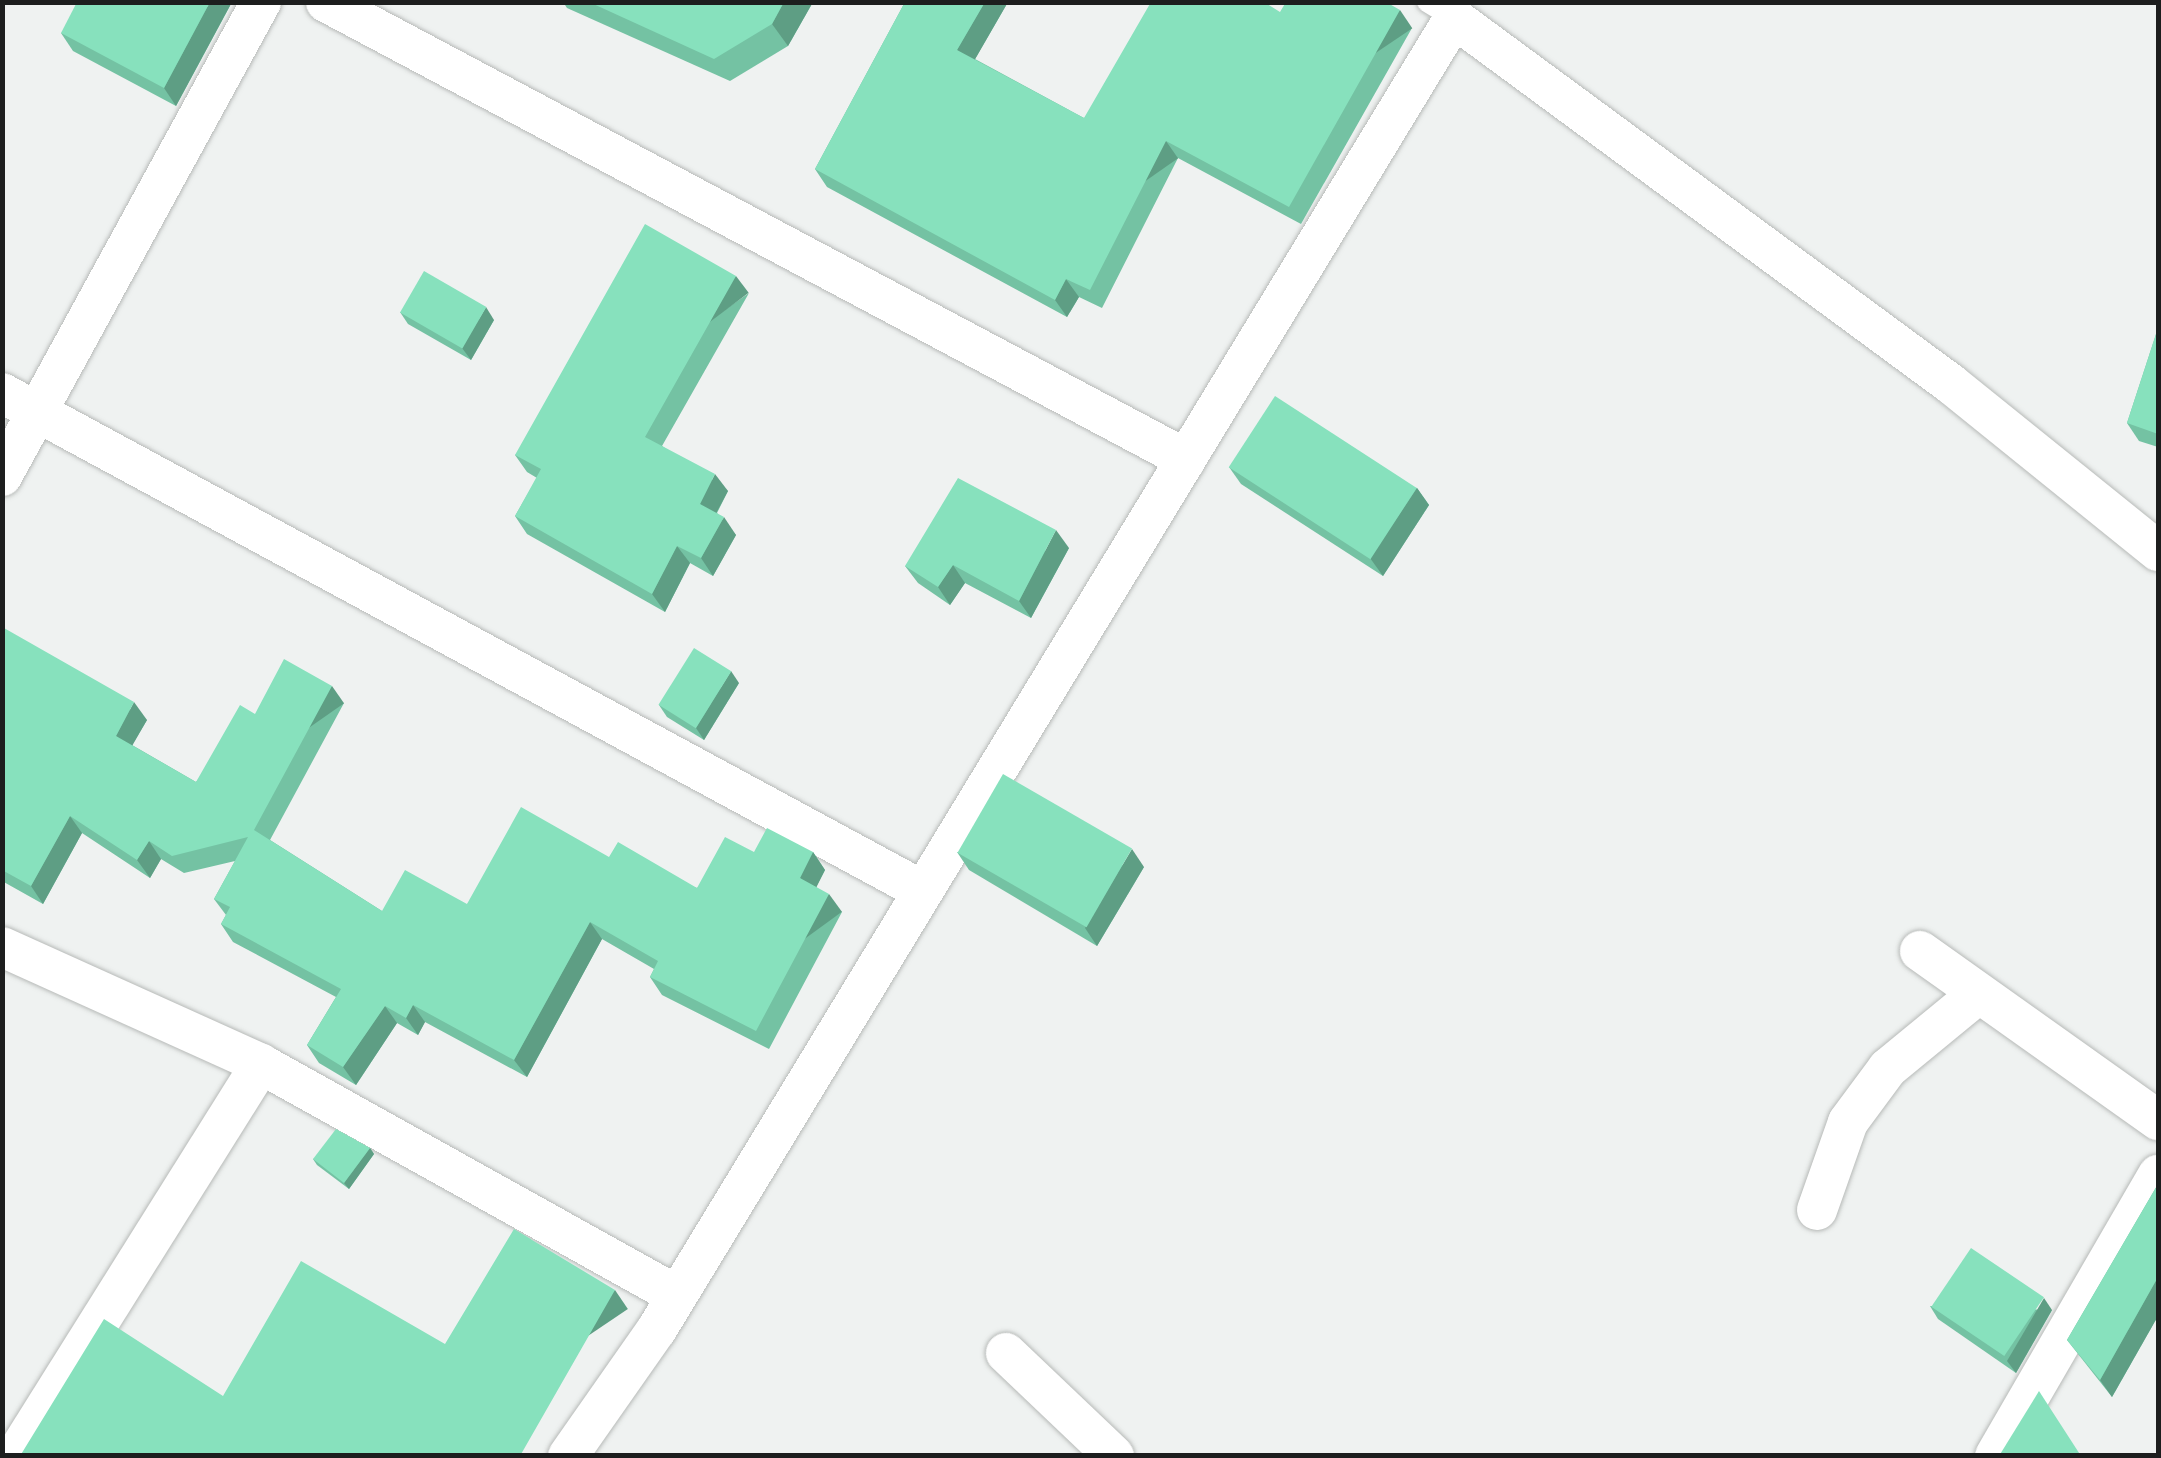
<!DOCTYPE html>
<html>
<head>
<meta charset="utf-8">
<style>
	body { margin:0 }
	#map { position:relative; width:2161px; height:1458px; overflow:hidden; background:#eff2f1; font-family:"Archivo Narrow",sans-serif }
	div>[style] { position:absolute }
	.roads { filter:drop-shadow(0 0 2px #b7bab8) drop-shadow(0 0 2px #b7bab8) }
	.lane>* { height:20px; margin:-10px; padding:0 10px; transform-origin:10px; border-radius:10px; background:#fff }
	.street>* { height:40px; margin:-20px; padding:0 20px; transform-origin:20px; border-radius:20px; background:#fff }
	.wall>* { inset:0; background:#74c2a3 }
	.shaded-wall>* { inset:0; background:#5e9e84; transform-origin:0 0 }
	.building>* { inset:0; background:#87e1bd; transform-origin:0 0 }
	span { translate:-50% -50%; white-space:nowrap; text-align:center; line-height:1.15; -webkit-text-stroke:9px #feffff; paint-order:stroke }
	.frame { position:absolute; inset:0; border:5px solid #1d1e1e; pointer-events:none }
</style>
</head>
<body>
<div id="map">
	<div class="roads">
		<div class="lane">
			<i style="left:1427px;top:2px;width:31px;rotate:31deg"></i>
		</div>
		<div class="street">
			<i style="left:326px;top:2px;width:974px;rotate:27.99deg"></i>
			<i style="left:2px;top:393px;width:1047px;rotate:28.4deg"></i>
			<i style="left:2px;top:476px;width:540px;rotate:-61.35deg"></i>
			<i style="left:2px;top:947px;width:284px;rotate:24.3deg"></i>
			<i style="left:261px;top:1064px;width:476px;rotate:29.1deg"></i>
			<i style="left:1920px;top:951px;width:292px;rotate:35.4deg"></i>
			<i style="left:1817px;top:1210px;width:93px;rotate:-70.6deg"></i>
			<i style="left:1848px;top:1122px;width:67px;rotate:-53.5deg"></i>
			<i style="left:1888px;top:1068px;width:117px;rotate:-39.4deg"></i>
			<i style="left:1006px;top:1353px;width:149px;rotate:43.6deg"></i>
			<i style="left:15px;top:1456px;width:463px;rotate:-57.9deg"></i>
			<i style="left:568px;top:1456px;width:155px;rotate:-55deg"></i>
			<i style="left:657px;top:1329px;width:1534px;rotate:-58.7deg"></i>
			<i style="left:1454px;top:18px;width:617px;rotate:36.37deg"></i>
			<i style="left:1951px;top:384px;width:266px;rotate:38.9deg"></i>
			<i style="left:1995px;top:1456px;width:325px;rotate:-59.9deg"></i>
		</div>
	</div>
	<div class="wall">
		<i style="clip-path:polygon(232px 2px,176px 106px,73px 51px,61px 33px)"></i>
		<i style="clip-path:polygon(563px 2px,813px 2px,788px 46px,730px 81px,567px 8px)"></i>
		<i style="clip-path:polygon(905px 2px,1008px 2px,975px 59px,1084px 118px,1280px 12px,1412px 28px,1301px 224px,1178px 158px,1102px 308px,1079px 297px,1067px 317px,827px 187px,815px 169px)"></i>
		<i style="clip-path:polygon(749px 293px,662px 446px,728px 491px,717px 513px,736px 535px,713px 576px,690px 563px,665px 612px,527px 534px,515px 516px,537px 478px,527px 472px,515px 455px)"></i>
		<i style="clip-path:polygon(400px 312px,494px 320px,471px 360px,408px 324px)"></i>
		<i style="clip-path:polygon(2158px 328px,2158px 447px,2139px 441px,2127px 423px)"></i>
		<i style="clip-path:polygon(1229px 467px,1417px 488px,1429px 505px,1383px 576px,1241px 484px)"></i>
		<i style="clip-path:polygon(1069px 548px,1031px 618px,965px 583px,950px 605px,918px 583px,905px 566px)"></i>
		<i style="clip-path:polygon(2px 632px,147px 720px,132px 745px,196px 782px,255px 714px,344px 703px,270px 840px,382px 911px,467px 904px,609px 857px,697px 888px,754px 852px,813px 852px,825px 870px,816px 887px,842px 912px,769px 1049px,662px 995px,650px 977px,654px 969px,602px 939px,527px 1077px,425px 1022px,418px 1035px,397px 1023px,356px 1085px,319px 1063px,307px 1045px,336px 997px,233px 942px,221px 924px,226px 915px,214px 899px,235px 861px,184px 873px,161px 859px,150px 878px,82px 833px,43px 904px,2px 881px)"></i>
		<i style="clip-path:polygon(739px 683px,704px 740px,667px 717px,659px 705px)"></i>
		<i style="clip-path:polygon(957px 852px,1144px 867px,1097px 946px,969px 870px)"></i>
		<i style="clip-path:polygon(370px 1148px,374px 1154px,349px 1189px,317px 1165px,313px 1159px)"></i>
		<i style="clip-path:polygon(2158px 1184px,2158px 1316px,2112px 1397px,2067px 1340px)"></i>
		<i style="clip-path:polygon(1930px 1306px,2052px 1310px,2016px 1373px,1938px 1319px)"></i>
	</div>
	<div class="shaded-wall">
		<i style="clip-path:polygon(210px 2px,232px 2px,176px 106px,164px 88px)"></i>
		<i style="clip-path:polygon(784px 2px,813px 2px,788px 46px,772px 24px)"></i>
		<i style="clip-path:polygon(985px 2px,1008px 2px,970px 68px,957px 50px)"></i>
		<i style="left:1400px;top:10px;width:22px;height:226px;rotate:56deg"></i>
		<i style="left:1166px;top:141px;width:21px;height:167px;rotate:55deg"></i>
		<i style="left:736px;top:276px;width:21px;height:185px;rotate:53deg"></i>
		<i style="clip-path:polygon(1066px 279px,1079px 297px,1067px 317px,1055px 300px)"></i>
		<i style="clip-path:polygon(486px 307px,494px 320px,471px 360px,462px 348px)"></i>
		<i style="clip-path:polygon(715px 474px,728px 491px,712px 521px,700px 504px)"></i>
		<i style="clip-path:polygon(1417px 488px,1429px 505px,1383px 576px,1370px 558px)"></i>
		<i style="clip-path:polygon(724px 517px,736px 535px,713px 576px,701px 558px)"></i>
		<i style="clip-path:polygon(1056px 530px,1069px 548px,1031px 618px,1019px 601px)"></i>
		<i style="clip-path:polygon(677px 546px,690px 563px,665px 612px,652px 594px)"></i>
		<i style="clip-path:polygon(953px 565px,965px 583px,950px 605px,938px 587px)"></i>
		<i style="clip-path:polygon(731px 671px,739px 683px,704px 740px,696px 728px)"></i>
		<i style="left:332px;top:686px;width:21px;height:164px;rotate:55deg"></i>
		<i style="clip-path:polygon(134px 702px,147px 720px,128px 753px,116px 736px)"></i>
		<i style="clip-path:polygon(70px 816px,82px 833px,43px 904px,31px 886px)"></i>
		<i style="clip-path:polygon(149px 841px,161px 859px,150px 878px,137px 860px)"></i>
		<i style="clip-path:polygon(1132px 849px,1144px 867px,1097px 946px,1085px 928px)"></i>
		<i style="clip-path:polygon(813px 852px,825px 870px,812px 896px,800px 878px)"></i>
		<i style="left:829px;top:894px;width:22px;height:155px;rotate:54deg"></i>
		<i style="clip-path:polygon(590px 922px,602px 939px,527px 1077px,514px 1060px)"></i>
		<i style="clip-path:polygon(413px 1005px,425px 1022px,418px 1035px,406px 1018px)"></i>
		<i style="clip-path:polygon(385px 1006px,397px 1023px,356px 1085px,343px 1067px)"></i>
		<i style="clip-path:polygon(370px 1148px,374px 1154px,349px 1189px,344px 1183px)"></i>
		<i style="clip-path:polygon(2158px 1277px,2158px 1316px,2112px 1397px,2100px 1380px)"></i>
		<i style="left:615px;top:1290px;width:23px;height:191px;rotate:56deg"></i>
		<i style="clip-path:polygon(2044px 1298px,2052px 1310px,2016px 1373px,2007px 1361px)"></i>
	</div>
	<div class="building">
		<i style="clip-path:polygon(77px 2px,210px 2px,164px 88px,61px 33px)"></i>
		<i style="clip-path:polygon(589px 2px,784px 2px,772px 24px,714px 59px)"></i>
		<i style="clip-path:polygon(905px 2px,985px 2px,957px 50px,1084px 118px,1151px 2px,1264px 2px,1280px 12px,1286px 2px,1386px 2px,1400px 10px,1289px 207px,1166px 141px,1090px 290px,1066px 279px,1055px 300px,815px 169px)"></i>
		<i style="clip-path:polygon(645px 224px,736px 276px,645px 437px,715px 474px,700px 504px,724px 517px,701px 558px,677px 546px,652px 594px,515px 516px,541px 469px,515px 455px)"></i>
		<i style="left:424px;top:271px;width:72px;height:48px;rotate:30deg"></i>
		<i style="clip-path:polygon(2158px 328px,2158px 434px,2127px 423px)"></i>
		<i style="left:1275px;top:396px;width:169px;height:85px;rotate:33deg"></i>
		<i style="clip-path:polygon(958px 478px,1056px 530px,1019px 601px,953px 565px,938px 587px,905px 566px)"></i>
		<i style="clip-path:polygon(4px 628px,134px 702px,116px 736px,196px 782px,240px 705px,255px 714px,284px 659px,332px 686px,254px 830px,382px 911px,405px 870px,467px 904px,521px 807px,609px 857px,618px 842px,697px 888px,725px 837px,754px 852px,767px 828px,813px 852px,800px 878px,829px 894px,756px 1031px,650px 977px,658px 961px,590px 922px,514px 1060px,413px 1005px,406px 1018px,385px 1006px,343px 1067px,307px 1045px,341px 989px,221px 924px,230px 907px,214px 899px,248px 837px,172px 856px,149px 841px,137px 860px,70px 816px,31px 886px,2px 870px,2px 632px)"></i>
		<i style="left:694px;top:648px;width:44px;height:67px;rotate:32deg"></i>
		<i style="left:1003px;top:774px;width:149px;height:91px;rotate:30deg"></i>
		<i style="clip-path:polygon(336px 1129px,370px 1148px,344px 1183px,313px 1159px)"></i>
		<i style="clip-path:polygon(2158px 1184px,2158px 1277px,2100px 1380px,2067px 1340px)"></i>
		<i style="clip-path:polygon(514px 1229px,615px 1290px,520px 1456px,20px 1456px,104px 1319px,223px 1396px,301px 1261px,445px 1344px)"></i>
		<i style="left:1971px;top:1248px;width:88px;height:71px;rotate:34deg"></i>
		<i style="clip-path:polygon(2039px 1391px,2081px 1456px,1999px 1456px)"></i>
	</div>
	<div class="frame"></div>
</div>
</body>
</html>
